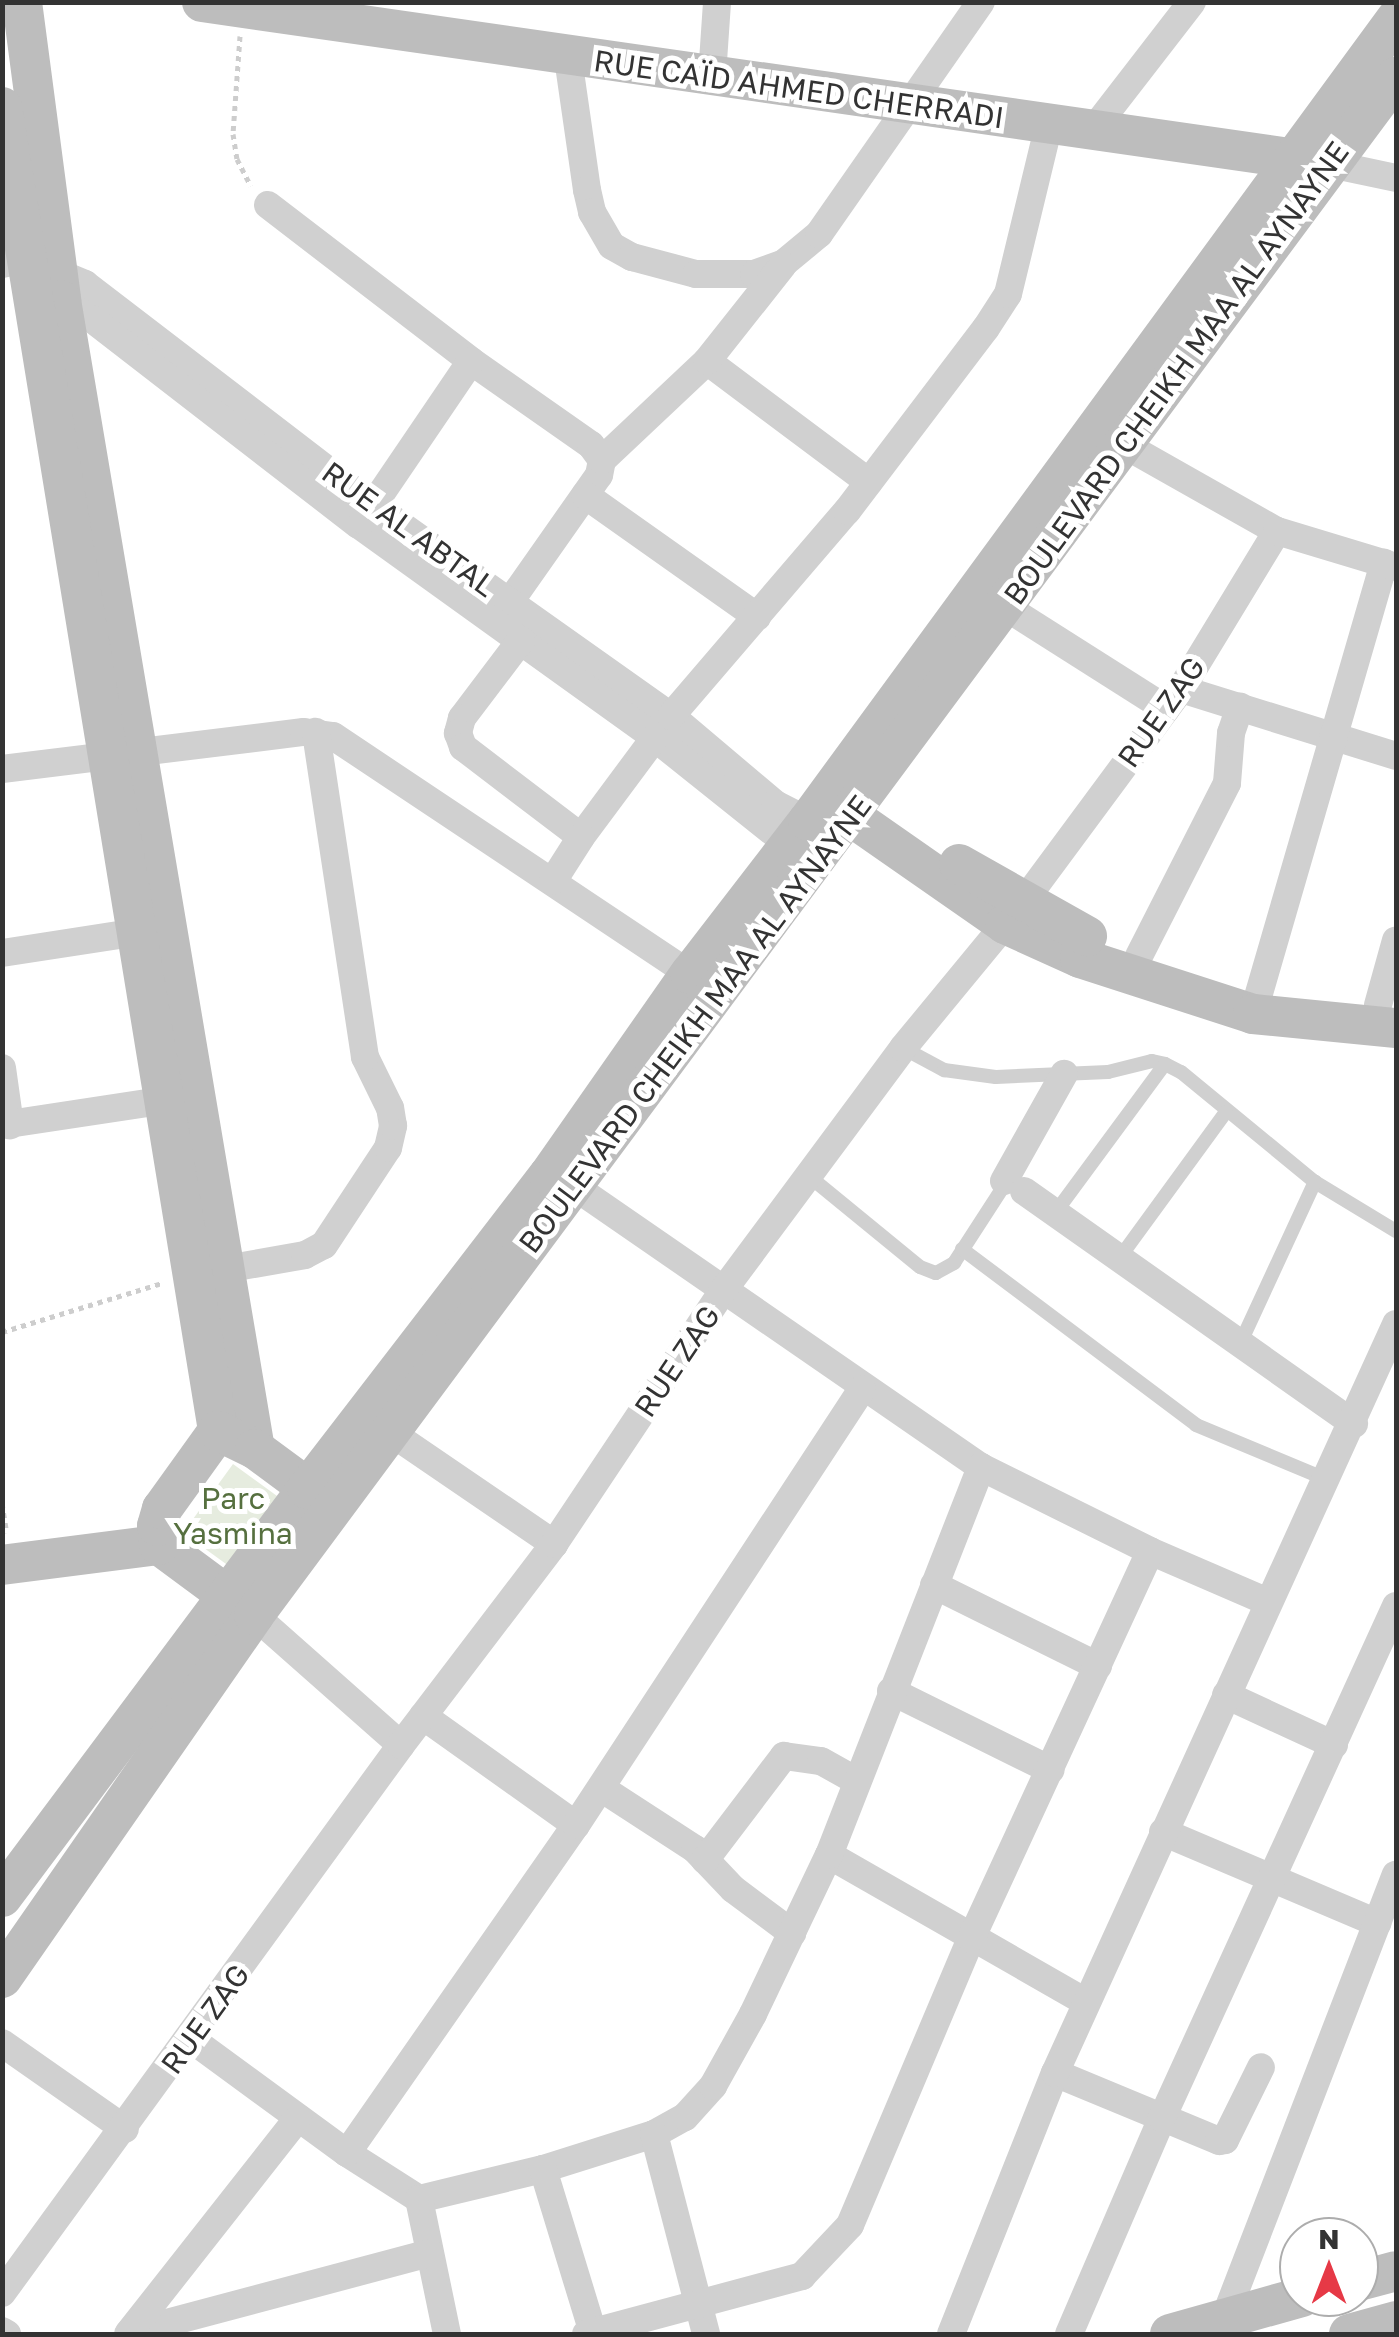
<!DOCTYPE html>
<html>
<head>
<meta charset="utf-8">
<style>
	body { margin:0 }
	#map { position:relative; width:1399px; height:2337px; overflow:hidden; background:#fff; font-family:"Golos Text",sans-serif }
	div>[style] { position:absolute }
	.green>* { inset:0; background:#e6ecdf; transform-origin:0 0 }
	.path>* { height:5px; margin-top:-2.5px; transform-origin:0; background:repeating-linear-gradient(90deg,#cdcdcd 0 5px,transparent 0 10px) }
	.lane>* { height:14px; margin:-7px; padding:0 7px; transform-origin:7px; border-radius:7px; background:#d0d0d0 }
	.street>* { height:28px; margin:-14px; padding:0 14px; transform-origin:14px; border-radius:14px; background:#d0d0d0 }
	.secondary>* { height:40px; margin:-20px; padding:0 20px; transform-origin:20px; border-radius:20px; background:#bdbdbd }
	span { translate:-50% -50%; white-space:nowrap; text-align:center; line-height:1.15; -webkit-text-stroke:10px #fff; paint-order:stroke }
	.street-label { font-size:30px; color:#333 }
	.park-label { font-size:30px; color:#56703f }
	.frame { position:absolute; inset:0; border:5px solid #333; pointer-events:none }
	.north { position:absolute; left:1279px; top:2217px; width:100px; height:100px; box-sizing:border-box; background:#fff; border:2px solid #adadad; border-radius:50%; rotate:0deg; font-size:28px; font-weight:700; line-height:40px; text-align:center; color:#333 }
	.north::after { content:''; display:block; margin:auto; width:35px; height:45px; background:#e63946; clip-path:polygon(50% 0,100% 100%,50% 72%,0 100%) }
</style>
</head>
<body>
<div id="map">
	<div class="green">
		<i style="left:233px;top:1464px;width:60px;height:85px;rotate:36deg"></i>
	</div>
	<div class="path">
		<i style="left:240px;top:36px;width:98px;rotate:94.1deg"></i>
		<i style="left:233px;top:134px;width:25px;rotate:81deg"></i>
		<i style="left:237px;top:159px;width:30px;rotate:63deg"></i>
		<i style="left:2px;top:1332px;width:167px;rotate:-17deg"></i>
		<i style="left:2px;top:1503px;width:30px;rotate:81deg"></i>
	</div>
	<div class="lane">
		<i style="left:903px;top:1048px;width:47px;rotate:28.2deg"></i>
		<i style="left:944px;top:1070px;width:52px;rotate:7.7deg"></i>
		<i style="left:996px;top:1077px;width:112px;rotate:-2.6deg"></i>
		<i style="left:1108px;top:1072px;width:45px;rotate:-14deg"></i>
		<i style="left:1152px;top:1061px;width:13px;rotate:13deg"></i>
		<i style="left:1165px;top:1064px;width:18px;rotate:27deg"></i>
		<i style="left:1181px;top:1072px;width:173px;rotate:39.4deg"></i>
		<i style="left:1315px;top:1182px;width:95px;rotate:31.2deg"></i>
		<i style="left:810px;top:1177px;width:142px;rotate:39.3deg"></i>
		<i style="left:920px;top:1267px;width:17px;rotate:21deg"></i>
		<i style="left:936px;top:1273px;width:21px;rotate:-29deg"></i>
		<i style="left:954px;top:1263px;width:98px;rotate:-57.1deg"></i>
		<i style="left:1055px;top:1213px;width:185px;rotate:-53.6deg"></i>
		<i style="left:962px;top:1249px;width:293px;rotate:36.9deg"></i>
		<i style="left:1196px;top:1425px;width:141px;rotate:22.6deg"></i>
		<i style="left:1118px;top:1260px;width:183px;rotate:-53.9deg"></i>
		<i style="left:1240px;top:1344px;width:179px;rotate:-65.2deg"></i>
	</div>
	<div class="street">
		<i style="left:568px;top:58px;width:133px;rotate:81.8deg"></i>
		<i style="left:587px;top:190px;width:23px;rotate:77deg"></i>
		<i style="left:592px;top:212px;width:39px;rotate:60deg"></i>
		<i style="left:612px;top:246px;width:23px;rotate:29deg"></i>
		<i style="left:632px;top:257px;width:66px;rotate:14.9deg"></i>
		<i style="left:696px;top:274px;width:58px"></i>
		<i style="left:754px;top:274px;width:32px;rotate:-20deg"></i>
		<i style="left:784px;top:263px;width:45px;rotate:-39.6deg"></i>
		<i style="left:819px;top:234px;width:283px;rotate:-55.1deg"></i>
		<i style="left:712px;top:76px;width:74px;rotate:-86.1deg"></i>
		<i style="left:1093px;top:130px;width:162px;rotate:-52.3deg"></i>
		<i style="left:1330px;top:164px;width:67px;rotate:12deg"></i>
		<i style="left:268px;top:205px;width:256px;rotate:37.5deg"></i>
		<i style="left:471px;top:361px;width:146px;rotate:35deg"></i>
		<i style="left:591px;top:445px;width:19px;rotate:54deg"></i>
		<i style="left:602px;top:460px;width:15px;rotate:101deg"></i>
		<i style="left:599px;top:475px;width:172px;rotate:125.1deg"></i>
		<i style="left:2px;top:264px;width:24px;rotate:-12deg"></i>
		<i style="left:25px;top:259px;width:65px;rotate:22.6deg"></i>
		<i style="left:85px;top:284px;width:364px;rotate:37.5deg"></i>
		<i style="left:374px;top:506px;width:364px;rotate:35.3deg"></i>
		<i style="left:671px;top:716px;width:136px;rotate:40.2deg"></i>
		<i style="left:775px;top:804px;width:37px;rotate:27deg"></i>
		<i style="left:50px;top:296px;width:48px;rotate:28.7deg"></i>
		<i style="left:92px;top:319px;width:337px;rotate:37.7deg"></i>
		<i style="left:359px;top:525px;width:365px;rotate:35.7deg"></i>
		<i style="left:655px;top:738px;width:170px;rotate:38.6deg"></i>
		<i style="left:707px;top:361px;width:202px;rotate:36.8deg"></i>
		<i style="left:1123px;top:444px;width:177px;rotate:29.5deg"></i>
		<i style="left:602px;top:460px;width:144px;rotate:-43.3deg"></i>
		<i style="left:707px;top:361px;width:122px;rotate:-51.6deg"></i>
		<i style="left:585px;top:495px;width:211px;rotate:35.3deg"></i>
		<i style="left:363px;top:520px;width:192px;rotate:-55.8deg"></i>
		<i style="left:1004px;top:606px;width:192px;rotate:32.4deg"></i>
		<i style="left:521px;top:640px;width:98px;rotate:127.1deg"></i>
		<i style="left:462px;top:718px;width:16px;rotate:105deg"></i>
		<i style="left:458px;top:733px;width:15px;rotate:70deg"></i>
		<i style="left:463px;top:747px;width:148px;rotate:37.3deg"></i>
		<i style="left:581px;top:837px;width:151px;rotate:-53.4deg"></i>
		<i style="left:671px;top:716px;width:270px;rotate:-49.4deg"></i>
		<i style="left:847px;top:511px;width:230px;rotate:-52.8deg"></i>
		<i style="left:986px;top:328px;width:40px;rotate:-57.1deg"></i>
		<i style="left:1008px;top:294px;width:175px;rotate:-76.4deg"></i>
		<i style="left:1181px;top:689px;width:225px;rotate:17.3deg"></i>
		<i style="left:2px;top:769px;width:304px;rotate:-7deg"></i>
		<i style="left:304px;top:732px;width:29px;rotate:8deg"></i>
		<i style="left:333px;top:736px;width:429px;rotate:33.7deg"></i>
		<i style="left:553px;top:881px;width:52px;rotate:-57.5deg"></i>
		<i style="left:2px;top:953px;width:137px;rotate:-8.8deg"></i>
		<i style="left:1139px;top:956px;width:194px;rotate:-63deg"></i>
		<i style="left:1227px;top:783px;width:50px;rotate:-85.4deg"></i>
		<i style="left:1231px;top:733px;width:28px;rotate:-71deg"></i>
		<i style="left:1378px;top:1005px;width:67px;rotate:-74.5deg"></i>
		<i style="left:1253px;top:1014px;width:470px;rotate:-73.8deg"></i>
		<i style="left:2px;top:1068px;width:58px;rotate:82deg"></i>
		<i style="left:2px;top:1125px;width:181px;rotate:-8.6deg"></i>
		<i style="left:1004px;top:1181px;width:123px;rotate:-60.7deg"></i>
		<i style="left:575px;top:1187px;width:493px;rotate:34.6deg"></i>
		<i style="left:981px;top:1467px;width:189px;rotate:26.4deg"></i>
		<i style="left:1150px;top:1551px;width:129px;rotate:23.4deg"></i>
		<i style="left:1024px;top:1191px;width:404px;rotate:35.2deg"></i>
		<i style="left:208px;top:1272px;width:98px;rotate:-9.9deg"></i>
		<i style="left:305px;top:1255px;width:21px;rotate:-28deg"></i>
		<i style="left:324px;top:1245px;width:116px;rotate:-56.6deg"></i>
		<i style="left:388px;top:1148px;width:23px;rotate:-77deg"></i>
		<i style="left:393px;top:1126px;width:18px;rotate:-99deg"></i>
		<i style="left:390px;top:1108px;width:57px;rotate:-116.1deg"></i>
		<i style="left:365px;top:1057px;width:329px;rotate:-98.6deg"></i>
		<i style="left:390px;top:1432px;width:199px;rotate:34.3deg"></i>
		<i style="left:934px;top:1585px;width:183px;rotate:26.3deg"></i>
		<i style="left:254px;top:1615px;width:196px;rotate:41.5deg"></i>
		<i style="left:891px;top:1691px;width:178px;rotate:26.3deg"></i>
		<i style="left:1226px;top:1695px;width:119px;rotate:24.8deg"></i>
		<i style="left:423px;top:1716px;width:188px;rotate:35.5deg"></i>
		<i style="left:601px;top:1788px;width:112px;rotate:33deg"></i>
		<i style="left:695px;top:1849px;width:55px;rotate:46.5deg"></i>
		<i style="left:733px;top:1889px;width:74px;rotate:36.7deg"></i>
		<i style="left:1163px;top:1832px;width:233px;rotate:23deg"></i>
		<i style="left:829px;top:1855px;width:296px;rotate:29.8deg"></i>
		<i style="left:705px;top:1860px;width:131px;rotate:-52.8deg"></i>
		<i style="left:784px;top:1756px;width:37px;rotate:8deg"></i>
		<i style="left:821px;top:1761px;width:41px;rotate:29.1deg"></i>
		<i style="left:191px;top:2039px;width:193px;rotate:36.2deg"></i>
		<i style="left:347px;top:2153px;width:85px;rotate:32.6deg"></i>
		<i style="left:419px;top:2199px;width:128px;rotate:-13.6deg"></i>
		<i style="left:543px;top:2169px;width:116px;rotate:-17.5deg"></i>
		<i style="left:654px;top:2134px;width:35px;rotate:-29deg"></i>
		<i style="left:685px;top:2117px;width:42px;rotate:-47.9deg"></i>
		<i style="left:713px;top:2086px;width:82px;rotate:-60.9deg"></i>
		<i style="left:753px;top:2014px;width:176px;rotate:-64.5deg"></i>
		<i style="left:829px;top:1855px;width:417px;rotate:-68.6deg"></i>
		<i style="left:2px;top:2043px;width:150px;rotate:35deg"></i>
		<i style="left:1055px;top:2073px;width:178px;rotate:22.5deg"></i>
		<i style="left:1219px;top:2141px;width:6px;rotate:-9deg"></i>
		<i style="left:1225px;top:2140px;width:81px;rotate:-63.7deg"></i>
		<i style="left:654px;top:2134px;width:207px;rotate:75.4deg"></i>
		<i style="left:347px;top:2153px;width:400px;rotate:-55.1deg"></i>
		<i style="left:576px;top:1825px;width:521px;rotate:-56.74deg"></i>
		<i style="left:543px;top:2169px;width:171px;rotate:73deg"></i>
		<i style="left:419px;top:2199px;width:138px;rotate:78.3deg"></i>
		<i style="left:2px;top:2293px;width:678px;rotate:-53.94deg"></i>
		<i style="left:401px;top:1745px;width:253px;rotate:-52.7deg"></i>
		<i style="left:554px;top:1544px;width:303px;rotate:-56.3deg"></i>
		<i style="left:722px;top:1292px;width:304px;rotate:-53.4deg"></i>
		<i style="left:903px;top:1048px;width:190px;rotate:-50.5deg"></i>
		<i style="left:1024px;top:901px;width:264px;rotate:-53.5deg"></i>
		<i style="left:1181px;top:689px;width:185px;rotate:-58.7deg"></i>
		<i style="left:1277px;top:531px;width:124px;rotate:16.8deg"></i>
		<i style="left:1220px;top:2330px;width:488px;rotate:-68.9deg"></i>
		<i style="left:2px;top:2331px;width:6px;rotate:31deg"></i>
		<i style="left:129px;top:2333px;width:311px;rotate:-14.9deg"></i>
		<i style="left:128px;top:2334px;width:275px;rotate:-51.8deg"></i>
		<i style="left:586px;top:2334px;width:224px;rotate:-15deg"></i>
		<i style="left:802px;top:2276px;width:70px;rotate:-46.7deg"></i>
		<i style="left:850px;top:2225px;width:311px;rotate:-67.1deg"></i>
		<i style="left:971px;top:1939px;width:427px;rotate:-65.2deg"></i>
		<i style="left:951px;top:2334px;width:281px;rotate:-68.3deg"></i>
		<i style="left:1055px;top:2073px;width:823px;rotate:-65.52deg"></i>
		<i style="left:1069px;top:2334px;width:235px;rotate:-66.7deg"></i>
		<i style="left:1162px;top:2118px;width:563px;rotate:-65.44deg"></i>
	</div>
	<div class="secondary">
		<i style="left:22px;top:2px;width:301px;rotate:82.5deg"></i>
		<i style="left:61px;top:300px;width:1165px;rotate:80.42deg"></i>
		<i style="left:202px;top:2px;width:1120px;rotate:8.16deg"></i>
		<i style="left:2px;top:107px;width:1342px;rotate:80.73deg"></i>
		<i style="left:849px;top:815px;width:190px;rotate:34.9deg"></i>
		<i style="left:1005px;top:924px;width:82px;rotate:24.4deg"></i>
		<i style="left:1080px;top:958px;width:182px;rotate:17.9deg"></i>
		<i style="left:1253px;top:1014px;width:144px;rotate:5.6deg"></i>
		<i style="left:959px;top:864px;width:147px;rotate:29.4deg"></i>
		<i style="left:2px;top:1565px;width:158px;rotate:-7.3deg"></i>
		<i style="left:251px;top:1613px;width:114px;rotate:-143.5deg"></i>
		<i style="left:159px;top:1545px;width:19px;rotate:-96deg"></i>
		<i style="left:157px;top:1526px;width:18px;rotate:-74deg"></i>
		<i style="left:162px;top:1509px;width:96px;rotate:-54.3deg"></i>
		<i style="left:218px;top:1431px;width:41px;rotate:25.9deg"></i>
		<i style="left:255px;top:1449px;width:89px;rotate:36.4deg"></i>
		<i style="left:2px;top:1897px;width:509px;rotate:-53.22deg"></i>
		<i style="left:307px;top:1489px;width:396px;rotate:-52.4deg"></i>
		<i style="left:549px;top:1175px;width:246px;rotate:-55deg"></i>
		<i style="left:690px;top:974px;width:193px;rotate:-52.4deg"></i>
		<i style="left:808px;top:821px;width:994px;rotate:-53.75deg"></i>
		<i style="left:2px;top:1978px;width:442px;rotate:-55.2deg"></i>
		<i style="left:254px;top:1615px;width:1916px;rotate:-53.41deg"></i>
		<i style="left:1359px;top:2281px;width:38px;rotate:-15deg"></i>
		<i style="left:1170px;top:2334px;width:137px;rotate:-15.7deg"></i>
		<i style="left:1349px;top:2334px;width:49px;rotate:-15.5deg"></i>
	</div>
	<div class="street-label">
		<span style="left:799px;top:89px;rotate:8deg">RUE CAÏD AHMED CHERRADI</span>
		<span style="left:1176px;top:373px;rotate:-54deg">BOULEVARD CHEIKH MAA AL AYNAYNE</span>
		<span style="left:409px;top:529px;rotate:36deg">RUE AL ABTAL</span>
		<span style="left:1161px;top:712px;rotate:-55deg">RUE ZAG</span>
		<span style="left:695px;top:1024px;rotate:-53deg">BOULEVARD CHEIKH MAA AL AYNAYNE</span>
		<span style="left:677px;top:1361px;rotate:-56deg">RUE ZAG</span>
		<span style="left:205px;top:2019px;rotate:-54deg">RUE ZAG</span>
	</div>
	<div class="park-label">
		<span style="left:233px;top:1515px">Parc<br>Yasmina</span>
	</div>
	<div class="frame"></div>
	<div class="north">N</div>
</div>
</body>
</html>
